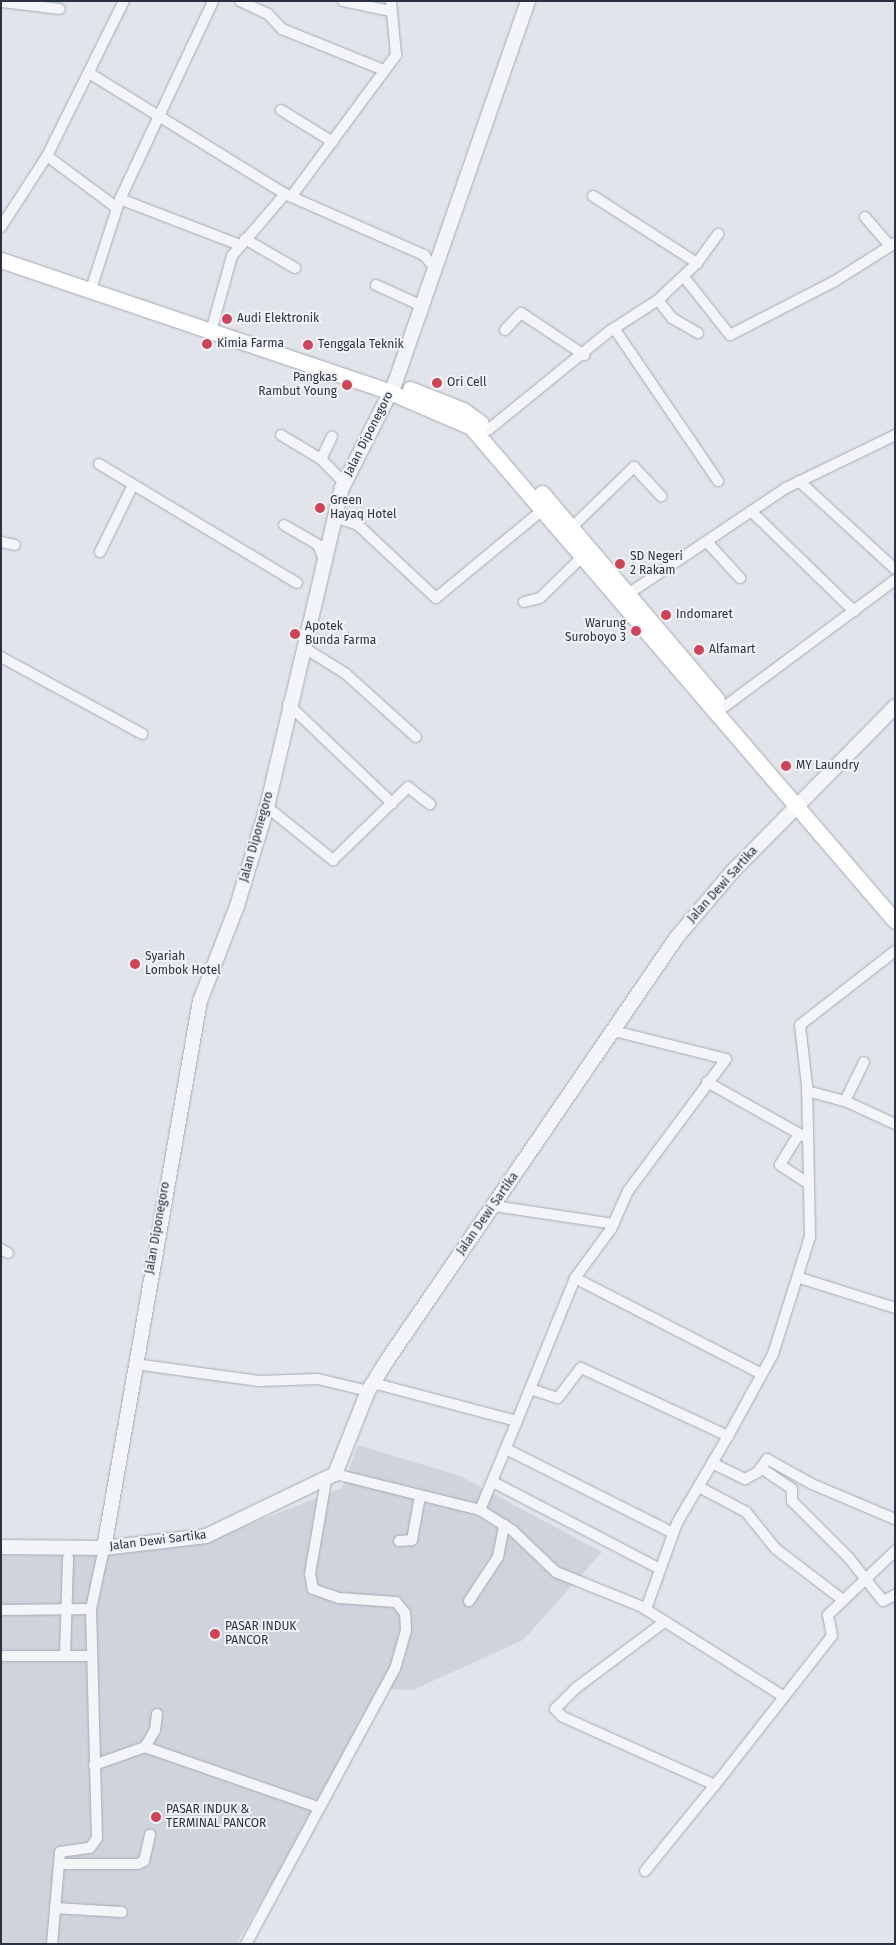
<!DOCTYPE html>
<html>
<head>
<meta charset="utf-8">
<style>
	body { margin:0 }
	#map { position:relative; width:896px; height:1945px; overflow:hidden; background:#e1e4ea; font-family:"Fira Sans",sans-serif }
	div>[style] { position:absolute }
	.built>* { inset:0; background:#cfd3dc }
	.roads { filter:drop-shadow(0 0 1px #a6abb4) drop-shadow(0 0 1px #a6abb4) }
	.minor>* { height:10px; margin:-5px; padding:0 5px; transform-origin:5px; border-radius:5px; background:#f4f5f8 }
	.tertiary>* { height:14px; margin:-7px; padding:0 7px; transform-origin:7px; border-radius:7px; background:#f4f5f8 }
	.secondary>* { height:15px; margin:-7.5px; padding:0 7.5px; transform-origin:7.5px; border-radius:7.5px; background:#fff }
	.dots>* { width:14px; height:14px; translate:-50% -50%; box-sizing:border-box; border:2px solid #f1f3f7; border-radius:50% }
	span { translate:-50% -50%; white-space:nowrap; text-align:center; line-height:1.15; -webkit-text-stroke:4px #f1f3f7; paint-order:stroke }
	.poi-label { font-size:12px; color:#293142 }
	.left { translate:0 -50%; text-align:left }
	.right { translate:-100% -50%; text-align:right }
	.street-label { font-size:12px; color:#293142 }
	.frame { position:absolute; inset:0; border:2px solid #293142; pointer-events:none }
</style>
</head>
<body>
<div id="map">
	<div class="built">
		<i style="clip-path:polygon(358px 1445px,460px 1476px,602px 1552px,523px 1640px,413px 1690px,388px 1689px,236px 1944px,1px 1944px,1px 1554px,204px 1542px,342px 1488px)"></i>
	</div>
	<div class="roads">
		<div class="minor">
			<i style="left:240px;top:1px;width:31px;rotate:25deg"></i>
			<i style="left:268px;top:14px;width:21px;rotate:47deg"></i>
			<i style="left:282px;top:29px;width:110px;rotate:21.9deg"></i>
			<i style="left:343px;top:1px;width:49px;rotate:11.8deg"></i>
			<i style="left:1px;top:2px;width:59px;rotate:6.8deg"></i>
			<i style="left:89px;top:73px;width:230px;rotate:31.7deg"></i>
			<i style="left:285px;top:194px;width:152px;rotate:23.7deg"></i>
			<i style="left:424px;top:255px;width:16px;rotate:50deg"></i>
			<i style="left:281px;top:110px;width:61px;rotate:31.6deg"></i>
			<i style="left:47px;top:156px;width:87px;rotate:36.6deg"></i>
			<i style="left:593px;top:196px;width:124px;rotate:32.8deg"></i>
			<i style="left:291px;top:197px;width:177px;rotate:-53.5deg"></i>
			<i style="left:396px;top:55px;width:54px;rotate:-95.3deg"></i>
			<i style="left:120px;top:199px;width:129px;rotate:21deg"></i>
			<i style="left:865px;top:217px;width:38px;rotate:49deg"></i>
			<i style="left:1px;top:227px;width:85px;rotate:-57.1deg"></i>
			<i style="left:47px;top:156px;width:173px;rotate:-63.6deg"></i>
			<i style="left:245px;top:239px;width:58px;rotate:30.1deg"></i>
			<i style="left:684px;top:277px;width:74px;rotate:51.6deg"></i>
			<i style="left:730px;top:335px;width:118px;rotate:-27.2deg"></i>
			<i style="left:835px;top:281px;width:71px;rotate:-32.3deg"></i>
			<i style="left:93px;top:283px;width:88px;rotate:-72.2deg"></i>
			<i style="left:120px;top:199px;width:219px;rotate:-64.8deg"></i>
			<i style="left:376px;top:285px;width:48px;rotate:24.4deg"></i>
			<i style="left:658px;top:300px;width:23px;rotate:52deg"></i>
			<i style="left:672px;top:318px;width:30px;rotate:30deg"></i>
			<i style="left:213px;top:324px;width:71px;rotate:-74.4deg"></i>
			<i style="left:232px;top:256px;width:82px;rotate:-49.5deg"></i>
			<i style="left:614px;top:328px;width:185px;rotate:55.8deg"></i>
			<i style="left:505px;top:330px;width:23px;rotate:-47deg"></i>
			<i style="left:521px;top:313px;width:76px;rotate:33.7deg"></i>
			<i style="left:488px;top:430px;width:157px;rotate:-39.1deg"></i>
			<i style="left:610px;top:331px;width:57px;rotate:-32.9deg"></i>
			<i style="left:658px;top:300px;width:54px;rotate:-43.5deg"></i>
			<i style="left:697px;top:263px;width:36px;rotate:-54deg"></i>
			<i style="left:281px;top:435px;width:47px;rotate:31deg"></i>
			<i style="left:321px;top:459px;width:33px;rotate:46deg"></i>
			<i style="left:321px;top:459px;width:25px;rotate:-64deg"></i>
			<i style="left:99px;top:464px;width:231px;rotate:31deg"></i>
			<i style="left:799px;top:481px;width:130px;rotate:42.5deg"></i>
			<i style="left:751px;top:511px;width:144px;rotate:44.2deg"></i>
			<i style="left:334px;top:517px;width:25px;rotate:18deg"></i>
			<i style="left:358px;top:525px;width:107px;rotate:43.1deg"></i>
			<i style="left:436px;top:598px;width:143px;rotate:-39.6deg"></i>
			<i style="left:284px;top:525px;width:39px;rotate:30deg"></i>
			<i style="left:318px;top:545px;width:13px;rotate:67deg"></i>
			<i style="left:571px;top:528px;width:88px;rotate:-44.1deg"></i>
			<i style="left:634px;top:467px;width:40px;rotate:47deg"></i>
			<i style="left:1px;top:542px;width:14px;rotate:12deg"></i>
			<i style="left:707px;top:542px;width:49px;rotate:47.5deg"></i>
			<i style="left:100px;top:552px;width:75px;rotate:-63.8deg"></i>
			<i style="left:628px;top:594px;width:190px;rotate:-33.9deg"></i>
			<i style="left:786px;top:488px;width:121px;rotate:-25.9deg"></i>
			<i style="left:524px;top:602px;width:16px;rotate:-14deg"></i>
			<i style="left:540px;top:598px;width:59px;rotate:-44.3deg"></i>
			<i style="left:303px;top:647px;width:51px;rotate:32.1deg"></i>
			<i style="left:346px;top:674px;width:94px;rotate:42deg"></i>
			<i style="left:1px;top:657px;width:161px;rotate:28.6deg"></i>
			<i style="left:288px;top:704px;width:144px;rotate:43.6deg"></i>
			<i style="left:724px;top:707px;width:213px;rotate:-36.6deg"></i>
			<i style="left:267px;top:807px;width:85px;rotate:38.8deg"></i>
			<i style="left:333px;top:860px;width:105px;rotate:-44.2deg"></i>
			<i style="left:408px;top:787px;width:28px;rotate:38deg"></i>
			<i style="left:614px;top:1031px;width:115px;rotate:14deg"></i>
			<i style="left:726px;top:1059px;width:164px;rotate:126.6deg"></i>
			<i style="left:628px;top:1191px;width:42px;rotate:114.1deg"></i>
			<i style="left:611px;top:1229px;width:61px;rotate:126.3deg"></i>
			<i style="left:575px;top:1278px;width:210px;rotate:27.2deg"></i>
			<i style="left:707px;top:1082px;width:112px;rotate:29.3deg"></i>
			<i style="left:807px;top:1091px;width:39px;rotate:15deg"></i>
			<i style="left:845px;top:1101px;width:55px;rotate:24.7deg"></i>
			<i style="left:845px;top:1101px;width:43px;rotate:-64deg"></i>
			<i style="left:799px;top:1134px;width:36px;rotate:122deg"></i>
			<i style="left:780px;top:1165px;width:33px;rotate:33deg"></i>
			<i style="left:494px;top:1206px;width:121px;rotate:8.5deg"></i>
			<i style="left:1px;top:1249px;width:8px;rotate:30deg"></i>
			<i style="left:800px;top:1278px;width:100px;rotate:17.5deg"></i>
			<i style="left:135px;top:1364px;width:125px;rotate:7.8deg"></i>
			<i style="left:259px;top:1381px;width:59px;rotate:-1.9deg"></i>
			<i style="left:318px;top:1379px;width:51px;rotate:13.5deg"></i>
			<i style="left:373px;top:1383px;width:149px;rotate:14.8deg"></i>
			<i style="left:517px;top:1421px;width:35px;rotate:-68deg"></i>
			<i style="left:530px;top:1389px;width:29px;rotate:18deg"></i>
			<i style="left:558px;top:1398px;width:38px;rotate:-53deg"></i>
			<i style="left:581px;top:1368px;width:162px;rotate:24.8deg"></i>
			<i style="left:728px;top:1436px;width:94px;rotate:-61.2deg"></i>
			<i style="left:773px;top:1354px;width:123px;rotate:-72.5deg"></i>
			<i style="left:810px;top:1237px;width:151px;rotate:-91.1deg"></i>
			<i style="left:807px;top:1086px;width:61px;rotate:-96.5deg"></i>
			<i style="left:800px;top:1025px;width:120px;rotate:-37.9deg"></i>
			<i style="left:530px;top:1389px;width:120px;rotate:-67.9deg"></i>
			<i style="left:506px;top:1449px;width:187px;rotate:26.7deg"></i>
			<i style="left:712px;top:1463px;width:37px;rotate:26deg"></i>
			<i style="left:745px;top:1479px;width:15px;rotate:-28deg"></i>
			<i style="left:758px;top:1472px;width:16px;rotate:-55deg"></i>
			<i style="left:767px;top:1459px;width:51px;rotate:29.1deg"></i>
			<i style="left:812px;top:1484px;width:90px;rotate:22.9deg"></i>
			<i style="left:761px;top:1468px;width:37px;rotate:34deg"></i>
			<i style="left:792px;top:1489px;width:12px;rotate:90deg"></i>
			<i style="left:792px;top:1501px;width:81px;rotate:45deg"></i>
			<i style="left:849px;top:1558px;width:55px;rotate:51.7deg"></i>
			<i style="left:883px;top:1601px;width:13px;rotate:-27deg"></i>
			<i style="left:335px;top:1474px;width:149px;rotate:13.9deg"></i>
			<i style="left:480px;top:1510px;width:96px;rotate:-67.4deg"></i>
			<i style="left:493px;top:1482px;width:186px;rotate:27.5deg"></i>
			<i style="left:699px;top:1487px;width:53px;rotate:28deg"></i>
			<i style="left:746px;top:1512px;width:48px;rotate:51deg"></i>
			<i style="left:776px;top:1549px;width:84px;rotate:37.3deg"></i>
			<i style="left:480px;top:1510px;width:38px;rotate:32deg"></i>
			<i style="left:512px;top:1530px;width:61px;rotate:43.7deg"></i>
			<i style="left:556px;top:1572px;width:93px;rotate:22.1deg"></i>
			<i style="left:642px;top:1607px;width:167px;rotate:32.3deg"></i>
			<i style="left:399px;top:1541px;width:13px;rotate:-4deg"></i>
			<i style="left:412px;top:1540px;width:45px;rotate:-79.7deg"></i>
			<i style="left:469px;top:1601px;width:53px;rotate:-56.6deg"></i>
			<i style="left:498px;top:1557px;width:33px;rotate:-79deg"></i>
			<i style="left:646px;top:1609px;width:91px;rotate:-70.2deg"></i>
			<i style="left:677px;top:1523px;width:101px;rotate:-59.6deg"></i>
			<i style="left:1px;top:1610px;width:90px;rotate:-0.6deg"></i>
			<i style="left:91px;top:1609px;width:62px;rotate:-78deg"></i>
			<i style="left:1px;top:1656px;width:91px"></i>
			<i style="left:65px;top:1656px;width:98px;rotate:-88.2deg"></i>
			<i style="left:157px;top:1714px;width:16px;rotate:97deg"></i>
			<i style="left:155px;top:1730px;width:20px;rotate:120deg"></i>
			<i style="left:145px;top:1747px;width:185px;rotate:19.2deg"></i>
			<i style="left:94px;top:1765px;width:54px;rotate:-19.4deg"></i>
			<i style="left:715px;top:1785px;width:189px;rotate:-51.9deg"></i>
			<i style="left:832px;top:1636px;width:21px;rotate:-101deg"></i>
			<i style="left:828px;top:1615px;width:93px;rotate:-43.7deg"></i>
			<i style="left:59px;top:1864px;width:79px"></i>
			<i style="left:138px;top:1864px;width:7px;rotate:-27deg"></i>
			<i style="left:144px;top:1861px;width:27px;rotate:-77deg"></i>
			<i style="left:645px;top:1871px;width:111px;rotate:-50.9deg"></i>
			<i style="left:715px;top:1785px;width:167px;rotate:-155.9deg"></i>
			<i style="left:563px;top:1717px;width:11px;rotate:-135deg"></i>
			<i style="left:555px;top:1709px;width:30px;rotate:-45deg"></i>
			<i style="left:576px;top:1688px;width:109px;rotate:-36.8deg"></i>
			<i style="left:55px;top:1908px;width:67px;rotate:3.4deg"></i>
			<i style="left:52px;top:1944px;width:92px;rotate:-85deg"></i>
			<i style="left:60px;top:1852px;width:30px;rotate:-8deg"></i>
			<i style="left:90px;top:1848px;width:12px;rotate:-55deg"></i>
			<i style="left:97px;top:1838px;width:229px;rotate:-91.5deg"></i>
			<i style="left:246px;top:1944px;width:313px;rotate:-61.6deg"></i>
			<i style="left:395px;top:1669px;width:41px;rotate:-74.2deg"></i>
			<i style="left:406px;top:1630px;width:17px;rotate:-93deg"></i>
			<i style="left:405px;top:1613px;width:14px;rotate:-129deg"></i>
			<i style="left:396px;top:1602px;width:57px;rotate:-176deg"></i>
			<i style="left:339px;top:1598px;width:28px;rotate:-161deg"></i>
			<i style="left:313px;top:1589px;width:15px;rotate:-101deg"></i>
			<i style="left:310px;top:1574px;width:95px;rotate:-80.3deg"></i>
		</div>
		<div class="tertiary">
			<i style="left:1px;top:1547px;width:103px;rotate:0.6deg"></i>
			<i style="left:104px;top:1548px;width:103px;rotate:-6.7deg"></i>
			<i style="left:206px;top:1536px;width:143px;rotate:-25.7deg"></i>
			<i style="left:335px;top:1474px;width:89px;rotate:-68.3deg"></i>
			<i style="left:368px;top:1391px;width:38px;rotate:-58deg"></i>
			<i style="left:388px;top:1359px;width:511px;rotate:-55.6deg"></i>
			<i style="left:677px;top:937px;width:87px;rotate:-49.7deg"></i>
			<i style="left:733px;top:871px;width:231px;rotate:-45.4deg"></i>
			<i style="left:104px;top:1548px;width:555px;rotate:-80.05deg"></i>
			<i style="left:200px;top:1001px;width:102px;rotate:-68.7deg"></i>
			<i style="left:237px;top:906px;width:103px;rotate:-73.1deg"></i>
			<i style="left:267px;top:807px;width:328px;rotate:-76.8deg"></i>
			<i style="left:342px;top:488px;width:118px;rotate:-63.2deg"></i>
			<i style="left:395px;top:383px;width:404px;rotate:-70.8deg"></i>
		</div>
		<div class="secondary">
			<i style="left:1px;top:260px;width:411px;rotate:18.7deg"></i>
			<i style="left:390px;top:392px;width:88px;rotate:23.4deg"></i>
			<i style="left:471px;top:427px;width:651px;rotate:49.36deg"></i>
			<i style="left:410px;top:389px;width:57px;rotate:21.6deg"></i>
			<i style="left:463px;top:410px;width:22px;rotate:36deg"></i>
			<i style="left:542px;top:493px;width:270px;rotate:49.7deg"></i>
		</div>
	</div>
	<div class="dots">
		<i style="left:227px;top:319px;background:#d04455"></i>
		<i style="left:207px;top:344px;background:#d04455"></i>
		<i style="left:308px;top:345px;background:#d04455"></i>
		<i style="left:437px;top:383px;background:#d04455"></i>
		<i style="left:347px;top:385px;background:#d04455"></i>
		<i style="left:320px;top:508px;background:#d04455"></i>
		<i style="left:620px;top:564px;background:#d04455"></i>
		<i style="left:666px;top:615px;background:#d04455"></i>
		<i style="left:636px;top:631px;background:#d04455"></i>
		<i style="left:295px;top:634px;background:#d04455"></i>
		<i style="left:699px;top:650px;background:#d04455"></i>
		<i style="left:786px;top:766px;background:#d04455"></i>
		<i style="left:135px;top:964px;background:#d04455"></i>
		<i style="left:215px;top:1634px;background:#d04455"></i>
		<i style="left:156px;top:1817px;background:#d04455"></i>
	</div>
	<div class="poi-label">
		<span class="left" style="left:237px;top:319px">Audi Elektronik</span>
		<span class="left" style="left:217px;top:344px">Kimia Farma</span>
		<span class="left" style="left:318px;top:345px">Tenggala Teknik</span>
		<span class="right" style="left:337px;top:385px">Pangkas<br>Rambut Young</span>
		<span class="left" style="left:447px;top:383px">Ori Cell</span>
		<span class="left" style="left:330px;top:508px">Green<br>Hayaq Hotel</span>
		<span class="left" style="left:630px;top:564px">SD Negeri<br>2 Rakam</span>
		<span class="left" style="left:676px;top:615px">Indomaret</span>
		<span class="right" style="left:626px;top:631px">Warung<br>Suroboyo 3</span>
		<span class="left" style="left:305px;top:634px">Apotek<br>Bunda Farma</span>
		<span class="left" style="left:709px;top:650px">Alfamart</span>
		<span class="left" style="left:796px;top:766px">MY Laundry</span>
		<span class="left" style="left:145px;top:964px">Syariah<br>Lombok Hotel</span>
		<span class="left" style="left:225px;top:1634px">PASAR INDUK<br>PANCOR</span>
		<span class="left" style="left:166px;top:1817px">PASAR INDUK &amp;<br>TERMINAL PANCOR</span>
	</div>
	<div class="street-label">
		<span style="left:369px;top:434px;rotate:-63deg">Jalan Diponegoro</span>
		<span style="left:257px;top:837px;rotate:-74deg">Jalan Diponegoro</span>
		<span style="left:723px;top:885px;rotate:-48deg">Jalan Dewi Sartika</span>
		<span style="left:488px;top:1214px;rotate:-55deg">Jalan Dewi Sartika</span>
		<span style="left:158px;top:1228px;rotate:-80deg">Jalan Diponegoro</span>
		<span style="left:158px;top:1541px;rotate:-7deg">Jalan Dewi Sartika</span>
	</div>
	<div class="frame"></div>
</div>
</body>
</html>
